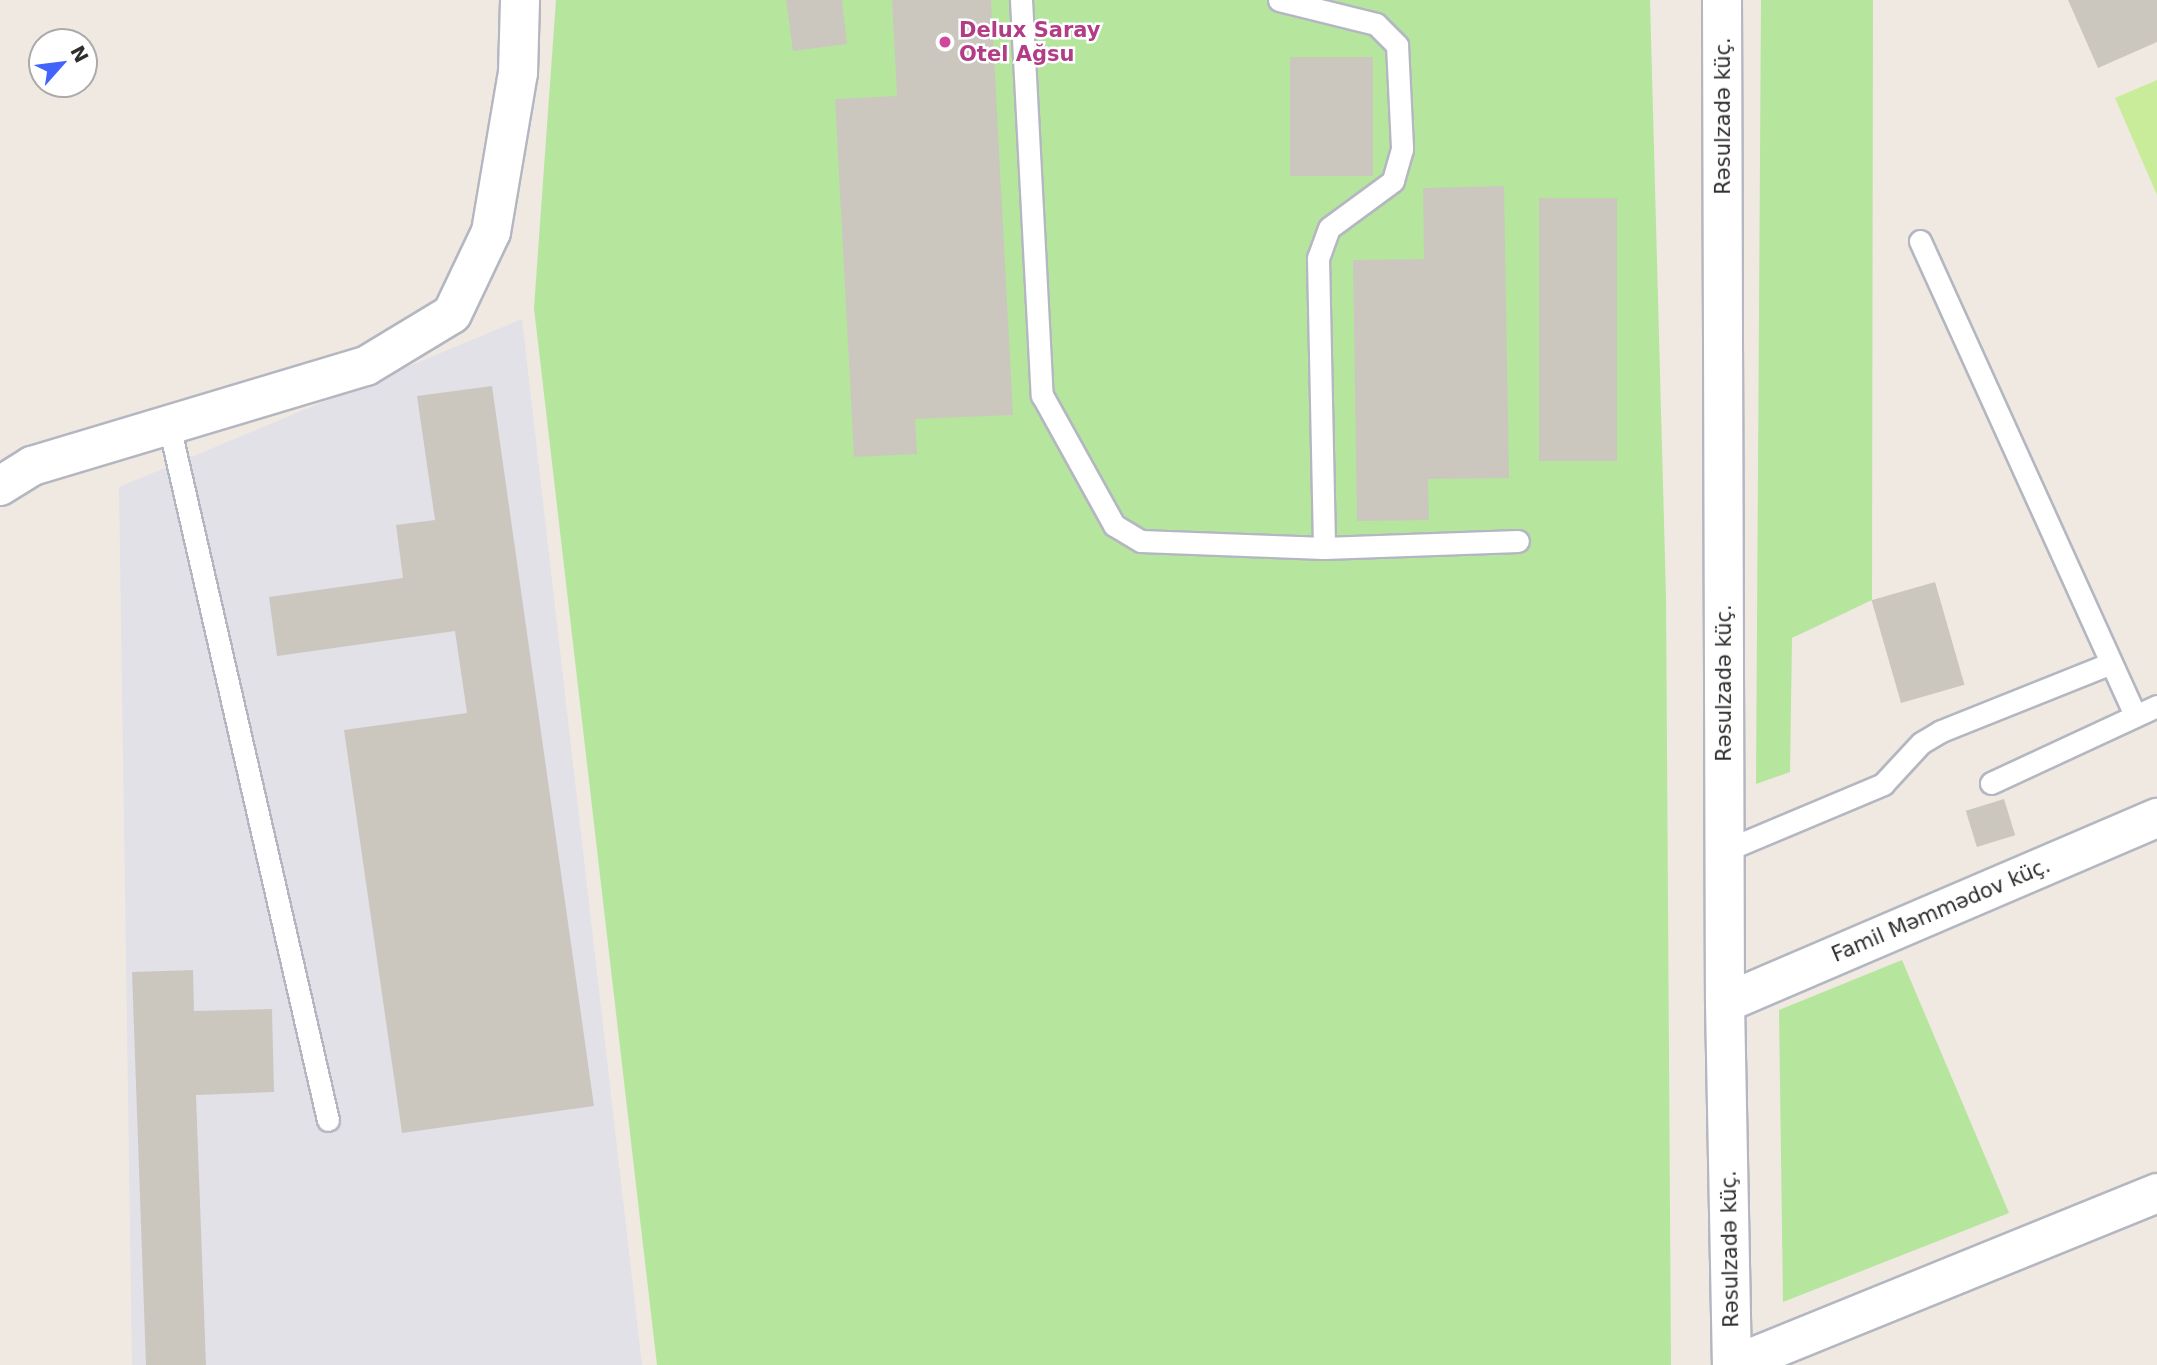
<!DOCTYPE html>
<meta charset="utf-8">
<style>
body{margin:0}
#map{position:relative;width:2157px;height:1365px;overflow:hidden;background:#efe9e1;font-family:"DejaVu Sans",sans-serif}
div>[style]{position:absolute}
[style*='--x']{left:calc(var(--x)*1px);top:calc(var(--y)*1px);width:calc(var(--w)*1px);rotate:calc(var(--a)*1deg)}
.industrial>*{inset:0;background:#e3e1e8}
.green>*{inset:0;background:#b6e59e}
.pitch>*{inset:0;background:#c9ec9a}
.building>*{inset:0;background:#cbc7bf;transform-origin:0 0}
.roads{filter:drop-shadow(2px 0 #b4b7c1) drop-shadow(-2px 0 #b4b7c1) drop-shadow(0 2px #b4b7c1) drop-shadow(0 -2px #b4b7c1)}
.lane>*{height:21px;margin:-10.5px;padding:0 10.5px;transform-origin:10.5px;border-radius:10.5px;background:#fff}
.street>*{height:38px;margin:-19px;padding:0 19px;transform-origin:19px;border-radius:19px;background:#fff}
.secondary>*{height:38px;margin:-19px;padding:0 19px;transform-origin:19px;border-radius:19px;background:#fff}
.dots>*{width:19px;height:19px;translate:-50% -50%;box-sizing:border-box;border:4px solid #fff;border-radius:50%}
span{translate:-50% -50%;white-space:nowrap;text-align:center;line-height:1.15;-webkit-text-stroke:5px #fff;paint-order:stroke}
.hotel-label{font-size:21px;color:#b23c85;font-weight:700}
.left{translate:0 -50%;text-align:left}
.street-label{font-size:21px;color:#2e2e2e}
.north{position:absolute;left:28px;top:28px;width:70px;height:70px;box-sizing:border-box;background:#fff;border:2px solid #ababab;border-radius:50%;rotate:62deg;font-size:19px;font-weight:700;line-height:28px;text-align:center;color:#2e2e2e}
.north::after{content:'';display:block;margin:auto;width:24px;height:32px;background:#4264fb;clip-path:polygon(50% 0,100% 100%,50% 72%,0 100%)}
</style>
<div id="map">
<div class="industrial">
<i style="clip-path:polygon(522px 319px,642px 1365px,132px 1365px,119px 487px)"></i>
</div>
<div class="green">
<i style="clip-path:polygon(556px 0,1650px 0,1666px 597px,1671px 1365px,657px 1365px,534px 308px)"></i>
<i style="clip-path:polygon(1761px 0,1873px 0,1872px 600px,1792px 638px,1790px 772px,1756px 784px)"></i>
<i style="clip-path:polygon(1902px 960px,2009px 1213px,1783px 1302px,1779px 1010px)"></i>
</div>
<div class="pitch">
<i style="clip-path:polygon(2157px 80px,2157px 195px,2115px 98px)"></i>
</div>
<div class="building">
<i style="clip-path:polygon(786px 0,842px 0,847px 44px,793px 51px)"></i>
<i style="clip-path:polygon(892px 0,991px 0,1013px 415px,915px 419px,917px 454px,854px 457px,835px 99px,897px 96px)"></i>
<i style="clip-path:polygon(2068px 0,2157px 0,2157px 42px,2098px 68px)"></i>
<i style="left:1373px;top:57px;width:119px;height:83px;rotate:90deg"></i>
<i style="clip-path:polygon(1504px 186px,1509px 478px,1428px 479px,1429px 520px,1357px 521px,1353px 260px,1424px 259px,1423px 188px)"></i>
<i style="left:1539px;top:198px;width:78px;height:263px"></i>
<i style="clip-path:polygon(492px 386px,594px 1106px,402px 1133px,344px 730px,467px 713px,455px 631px,277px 656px,269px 597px,403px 578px,396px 525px,435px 520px,417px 396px)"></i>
<i style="left:1935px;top:582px;width:107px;height:66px;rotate:74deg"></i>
<i style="left:2004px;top:799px;width:38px;height:40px;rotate:73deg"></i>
<i style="clip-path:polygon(193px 970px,194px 1011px,272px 1009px,274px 1092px,196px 1095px,206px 1365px,146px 1365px,132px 972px)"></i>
</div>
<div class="roads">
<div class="lane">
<i style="--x:1021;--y:0;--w:396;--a:87"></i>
<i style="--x:1042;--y:395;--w:149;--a:61"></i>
<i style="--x:1114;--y:525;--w:31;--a:31"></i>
<i style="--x:1141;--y:541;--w:183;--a:2.2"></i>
<i style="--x:1324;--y:548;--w:194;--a:-2.1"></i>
<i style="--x:1279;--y:0;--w:100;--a:13.9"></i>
<i style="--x:1376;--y:24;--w:30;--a:45"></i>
<i style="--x:1397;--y:45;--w:104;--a:87.2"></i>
<i style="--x:1402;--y:149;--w:33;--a:106"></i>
<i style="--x:1393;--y:181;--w:79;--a:143.7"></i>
<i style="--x:1329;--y:228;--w:32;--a:110"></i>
<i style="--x:1318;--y:258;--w:290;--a:88.8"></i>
<i style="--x:1920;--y:241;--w:520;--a:65.6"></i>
<i style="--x:168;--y:421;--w:717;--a:77.11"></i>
<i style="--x:1991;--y:783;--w:183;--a:-24.9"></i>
<i style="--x:1724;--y:851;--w:173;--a:-22.8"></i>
<i style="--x:1883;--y:784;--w:56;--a:-47.2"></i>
<i style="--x:1921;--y:743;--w:23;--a:-31"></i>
<i style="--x:1941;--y:731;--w:183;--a:-21.8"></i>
</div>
<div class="street">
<i style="--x:0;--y:486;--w:38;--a:-32"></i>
<i style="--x:32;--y:466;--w:349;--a:-16.7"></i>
<i style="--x:366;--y:366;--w:100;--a:-31.2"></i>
<i style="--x:452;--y:314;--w:91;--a:-64.6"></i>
<i style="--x:491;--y:232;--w:161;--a:-80.4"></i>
<i style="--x:518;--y:73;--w:73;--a:-88.4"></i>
<i style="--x:1725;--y:1003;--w:470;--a:-23.2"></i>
<i style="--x:1734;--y:1365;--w:457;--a:-22.1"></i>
</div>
<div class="secondary">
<i style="--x:1722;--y:0;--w:1003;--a:89.83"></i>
<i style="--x:1725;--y:1003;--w:362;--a:88.9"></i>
</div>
</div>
<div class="dots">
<i style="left:945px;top:42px;background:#d1479c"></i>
</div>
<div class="hotel-label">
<span class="left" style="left:959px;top:42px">Delux Saray<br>Otel Ağsu</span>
</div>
<div class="street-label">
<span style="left:1723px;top:116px;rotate:-90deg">Rəsulzadə küç.</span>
<span style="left:1724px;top:683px;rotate:-90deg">Rəsulzadə küç.</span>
<span style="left:1941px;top:910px;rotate:-23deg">Famil Məmmədov küç.</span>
<span style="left:1730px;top:1249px;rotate:-91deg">Rəsulzadə küç.</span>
</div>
<div class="north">N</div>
</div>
